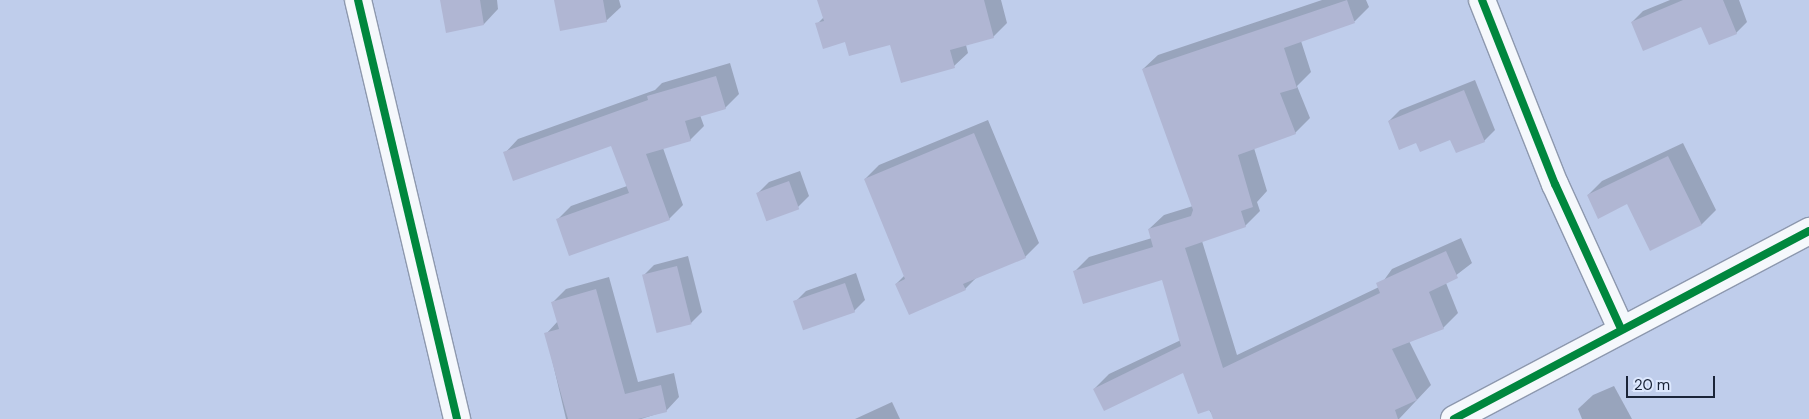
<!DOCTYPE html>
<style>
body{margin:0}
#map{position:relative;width:1809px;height:419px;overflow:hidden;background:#bfcdeb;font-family:"DM Sans",sans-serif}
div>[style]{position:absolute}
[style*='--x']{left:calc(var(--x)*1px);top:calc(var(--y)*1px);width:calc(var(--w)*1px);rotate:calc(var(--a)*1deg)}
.shadow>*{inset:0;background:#0003}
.building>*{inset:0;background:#b0b6d3;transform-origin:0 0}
.roads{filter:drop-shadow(1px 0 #8d98ae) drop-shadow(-1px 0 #8d98ae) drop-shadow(0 1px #8d98ae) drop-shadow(0 -1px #8d98ae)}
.street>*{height:26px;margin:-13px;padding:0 13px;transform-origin:13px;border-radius:13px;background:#f5f8fc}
.cycleway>*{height:8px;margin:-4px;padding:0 4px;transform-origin:4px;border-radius:4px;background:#00873e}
span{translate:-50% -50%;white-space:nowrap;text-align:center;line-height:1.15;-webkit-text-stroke:4px #dde8fe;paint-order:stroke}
.scale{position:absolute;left:1626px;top:376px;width:89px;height:22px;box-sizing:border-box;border:2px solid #1a2438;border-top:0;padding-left:6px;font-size:15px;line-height:18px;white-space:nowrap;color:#1a2438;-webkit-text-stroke:4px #dde8fe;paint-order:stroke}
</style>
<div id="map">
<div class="shadow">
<i style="clip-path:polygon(441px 0,497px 0,498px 9px,484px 24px,447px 31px)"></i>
<i style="clip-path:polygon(555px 0,619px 0,621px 7px,606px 21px)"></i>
<i style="clip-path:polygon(818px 0,1001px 0,1007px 23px,993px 37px,966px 45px,968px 53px,954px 66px,891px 43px,846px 40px,817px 24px,824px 17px)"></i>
<i style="clip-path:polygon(1322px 0,1366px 0,1369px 7px,1355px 21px,1301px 41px,1311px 72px,1297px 86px,1310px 118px,1295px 133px,1254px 148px,1267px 191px,1257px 202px,1260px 211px,1245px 226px,1202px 241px,1237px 355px,1379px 287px,1392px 269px,1461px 238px,1472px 263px,1446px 283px,1458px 313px,1443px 328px,1409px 341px,1431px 385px,1399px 419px,1215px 419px,1184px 371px,1094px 389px,1109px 374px,1181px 340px,1163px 278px,1075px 271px,1089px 257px,1152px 238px,1149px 229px,1164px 215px,1193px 206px,1143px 69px,1158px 55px)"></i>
<i style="clip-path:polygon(1670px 0,1739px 0,1747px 22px,1736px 33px,1702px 25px,1632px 22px,1643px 11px)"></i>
<i style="clip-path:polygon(730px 63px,739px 94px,725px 108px,700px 115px,704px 126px,690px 140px,663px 148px,683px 205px,669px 219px,557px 220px,571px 206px,627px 186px,612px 144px,505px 153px,518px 139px,655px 90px,662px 83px)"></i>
<i style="clip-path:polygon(1475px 80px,1495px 130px,1484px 141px,1451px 138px,1389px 121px,1400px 110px)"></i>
<i style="clip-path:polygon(988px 120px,1039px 243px,1025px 257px,977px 277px,965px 289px,896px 284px,905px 275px,865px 179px,879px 165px)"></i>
<i style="clip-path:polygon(1683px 143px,1716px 210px,1702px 224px,1650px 249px,1628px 203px,1588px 195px,1602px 181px)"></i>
<i style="clip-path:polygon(800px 171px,809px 196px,798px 207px,758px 193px,769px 182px)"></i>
<i style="clip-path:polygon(688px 256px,702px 312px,691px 323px,643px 276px,654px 265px)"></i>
<i style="clip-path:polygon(856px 273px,865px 300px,854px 311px,795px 302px,806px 291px)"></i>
<i style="clip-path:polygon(609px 277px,638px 382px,674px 373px,679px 397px,666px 411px,641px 419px,566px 419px,546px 334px,558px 321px,553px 302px,566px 289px)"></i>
<i style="clip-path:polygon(1614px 386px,1632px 419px,1582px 419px,1578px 409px,1593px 395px)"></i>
<i style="clip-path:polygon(892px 402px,900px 419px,855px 419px)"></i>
</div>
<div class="building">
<i style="clip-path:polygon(440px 0,480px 0,484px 25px,446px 33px)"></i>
<i style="clip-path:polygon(554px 0,603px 0,607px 22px,560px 31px)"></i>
<i style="clip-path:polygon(817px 0,984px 0,994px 38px,950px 50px,955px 68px,901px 83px,890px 45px,849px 56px,845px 42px,823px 49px,815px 23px,824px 21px)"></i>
<i style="clip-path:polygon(1347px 0,1355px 23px,1284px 48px,1297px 88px,1280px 93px,1296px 134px,1238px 155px,1253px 207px,1241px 211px,1246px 227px,1185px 248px,1223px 368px,1380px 293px,1376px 283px,1446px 251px,1458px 278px,1429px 292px,1444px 329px,1392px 349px,1417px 400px,1395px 410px,1398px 419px,1213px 419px,1210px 410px,1198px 414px,1183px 373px,1104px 411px,1093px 389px,1181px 346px,1162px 280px,1083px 304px,1073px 271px,1153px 247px,1148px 229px,1191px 216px,1193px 210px,1142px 69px)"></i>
<i style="clip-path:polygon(1683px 0,1723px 0,1737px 34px,1709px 45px,1701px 27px,1643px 51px,1631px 22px)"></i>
<i style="clip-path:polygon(716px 76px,726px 109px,685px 121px,691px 141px,646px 154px,670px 220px,569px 256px,556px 219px,629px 193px,611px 146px,513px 181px,503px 152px,648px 100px,647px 96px)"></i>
<i style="clip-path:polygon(1464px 90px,1485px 142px,1456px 153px,1450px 140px,1420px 152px,1416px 143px,1399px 150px,1388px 121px)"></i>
<i style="clip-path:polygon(974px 133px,1026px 258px,963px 284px,966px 290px,909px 315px,895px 284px,905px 279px,864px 179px)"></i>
<i style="clip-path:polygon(1668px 156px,1702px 225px,1650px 251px,1627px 204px,1598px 219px,1587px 195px)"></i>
<i style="left:789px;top:181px;width:30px;height:35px;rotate:70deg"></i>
<i style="left:677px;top:266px;width:60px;height:36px;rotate:76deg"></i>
<i style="left:845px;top:283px;width:31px;height:55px;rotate:71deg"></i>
<i style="clip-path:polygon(596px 289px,625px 394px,661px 385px,667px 412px,638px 419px,568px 419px,544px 333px,559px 329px,551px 302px)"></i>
</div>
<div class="roads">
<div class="street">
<i style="--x:358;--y:0;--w:431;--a:76.7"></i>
<i style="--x:1482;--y:0;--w:198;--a:68.4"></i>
<i style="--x:1555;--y:184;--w:159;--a:65.5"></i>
<i style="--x:1454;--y:419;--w:402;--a:-27.9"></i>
</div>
</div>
<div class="cycleway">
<i style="--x:358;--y:0;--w:431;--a:76.7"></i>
<i style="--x:1482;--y:0;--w:198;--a:68.4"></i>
<i style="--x:1555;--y:184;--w:159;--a:65.5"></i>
<i style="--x:1454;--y:419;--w:402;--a:-27.9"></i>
</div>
<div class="scale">20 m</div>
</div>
